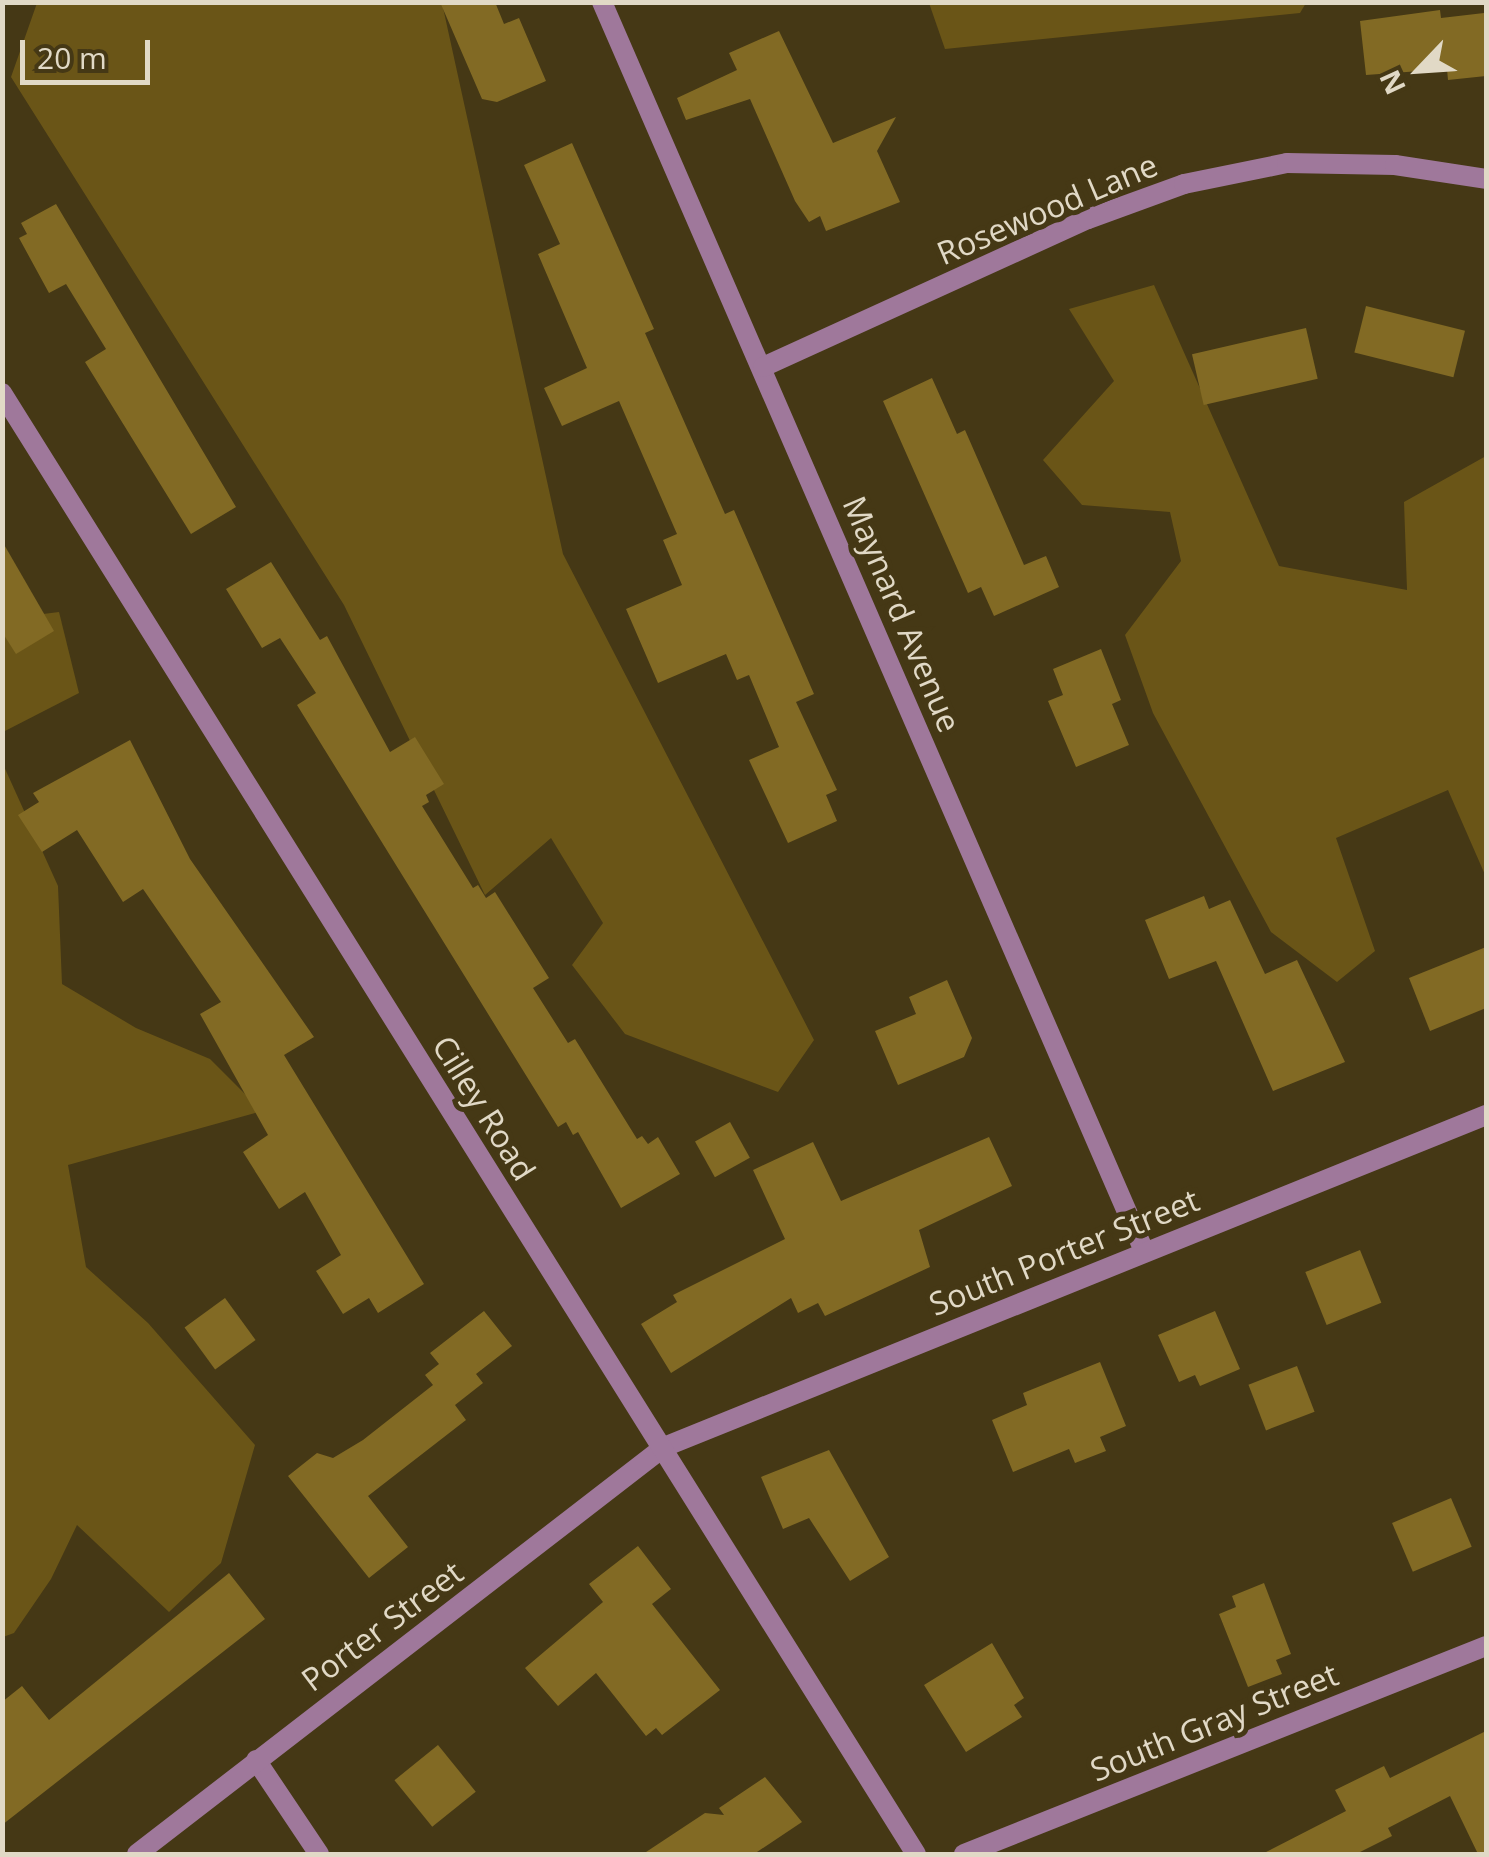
<!DOCTYPE html>
<style>
body{margin:0}
#map{position:relative;width:1489px;height:1857px;overflow:hidden;background:#453815;font-family:"Open Sans",sans-serif}
div>[style]{position:absolute}
[style*='--x']{left:calc(var(--x)*1px);top:calc(var(--y)*1px);width:calc(var(--w)*1px);rotate:calc(var(--a)*1deg)}
.green>*{inset:0;background:#6a5517}
.building>*{inset:0;background:#826a24;transform-origin:0 0}
.minor>*{height:20px;margin:-10px;padding:0 10px;transform-origin:10px;border-radius:10px;background:#9f789b}
.tertiary>*{height:20px;margin:-10px;padding:0 10px;transform-origin:10px;border-radius:10px;background:#9f789b}
span{translate:-50% -50%;white-space:nowrap;text-align:center;line-height:1.15;-webkit-text-stroke:10px #453815;paint-order:stroke}
.street-label{font-size:32px;color:#e1d9c6}
.frame{position:absolute;inset:0;border:5px solid #e1d9c6;pointer-events:none}
.north{position:absolute;left:1369px;top:20px;width:100px;height:100px;-webkit-text-stroke:8px #453815;paint-order:stroke;rotate:245deg;font-size:28px;font-weight:700;line-height:40px;text-align:center;color:#e1d9c6}
.north::after{content:'';display:block;margin:auto;width:35px;height:45px;background:#e1d9c6;clip-path:polygon(50% 0,100% 100%,50% 72%,0 100%)}
.scale{position:absolute;left:20px;top:40px;width:130px;height:45px;box-sizing:border-box;border:5px solid #e1d9c6;border-top:0;padding-left:12px;font-size:30px;line-height:35px;white-space:nowrap;color:#e1d9c6;-webkit-text-stroke:8px #453815;paint-order:stroke}
</style>
<div id="map">
<div class="green">
<i style="clip-path:polygon(37px 3px,442px 3px,563px 554px,814px 1040px,778px 1092px,625px 1034px,572px 965px,603px 923px,551px 838px,485px 895px,344px 605px,11px 77px)"></i>
<i style="clip-path:polygon(929px 3px,929px 2px,1306px 3px,1300px 13px,945px 49px)"></i>
<i style="clip-path:polygon(1154px 285px,1279px 566px,1407px 590px,1404px 502px,1486px 456px,1486px 877px,1448px 790px,1336px 838px,1375px 951px,1337px 982px,1271px 932px,1153px 713px,1125px 635px,1181px 561px,1170px 512px,1082px 505px,1043px 460px,1114px 381px,1069px 309px)"></i>
<i style="clip-path:polygon(59px 612px,79px 693px,3px 732px,3px 619px)"></i>
<i style="clip-path:polygon(2px 762px,58px 886px,62px 984px,136px 1028px,210px 1059px,262px 1111px,68px 1165px,86px 1267px,148px 1323px,255px 1445px,221px 1563px,169px 1612px,77px 1525px,51px 1579px,14px 1633px,3px 1637px)"></i>
</div>
<div class="building">
<i style="clip-path:polygon(440px 2px,495px 2px,504px 24px,519px 18px,546px 81px,497px 102px,482px 99px)"></i>
<i style="clip-path:polygon(1440px 10px,1441px 18px,1484px 13px,1486px 76px,1448px 80px,1447px 69px,1366px 75px,1360px 21px)"></i>
<i style="clip-path:polygon(779px 31px,833px 143px,896px 117px,877px 151px,900px 202px,826px 231px,820px 216px,809px 222px,795px 201px,750px 99px,686px 120px,677px 98px,737px 70px,729px 53px)"></i>
<i style="clip-path:polygon(572px 143px,654px 329px,645px 333px,725px 514px,734px 510px,814px 694px,796px 702px,837px 790px,826px 795px,837px 821px,788px 843px,749px 760px,779px 747px,749px 675px,737px 680px,726px 654px,658px 683px,626px 609px,682px 585px,663px 540px,677px 534px,619px 401px,562px 426px,544px 388px,587px 368px,538px 254px,560px 244px,524px 165px)"></i>
<i style="clip-path:polygon(56px 204px,236px 507px,191px 534px,85px 362px,106px 349px,66px 284px,49px 293px,19px 238px,27px 234px,21px 223px)"></i>
<i style="left:1366px;top:306px;width:102px;height:48px;rotate:14deg"></i>
<i style="left:1306px;top:328px;width:52px;height:117px;rotate:77deg"></i>
<i style="clip-path:polygon(932px 378px,957px 434px,965px 430px,1024px 565px,1046px 556px,1059px 587px,994px 616px,981px 587px,968px 593px,883px 401px)"></i>
<i style="clip-path:polygon(2px 541px,54px 631px,16px 654px,2px 632px)"></i>
<i style="clip-path:polygon(271px 562px,320px 640px,327px 636px,390px 752px,415px 737px,444px 784px,426px 795px,429px 802px,422px 806px,473px 888px,478px 885px,486px 898px,495px 892px,549px 978px,533px 988px,568px 1043px,575px 1039px,637px 1139px,642px 1136px,648px 1144px,658px 1137px,680px 1174px,621px 1208px,578px 1132px,573px 1135px,566px 1122px,558px 1127px,297px 705px,316px 693px,280px 638px,262px 648px,226px 589px)"></i>
<i style="clip-path:polygon(1101px 649px,1121px 700px,1112px 704px,1129px 745px,1076px 767px,1048px 701px,1063px 695px,1053px 669px)"></i>
<i style="clip-path:polygon(130px 740px,190px 859px,314px 1037px,284px 1055px,424px 1284px,378px 1313px,369px 1298px,343px 1314px,316px 1271px,341px 1255px,305px 1192px,279px 1209px,243px 1152px,268px 1135px,200px 1014px,221px 1002px,143px 889px,123px 902px,77px 830px,42px 852px,18px 815px,39px 802px,33px 793px)"></i>
<i style="clip-path:polygon(1204px 896px,1209px 909px,1230px 900px,1265px 974px,1297px 960px,1345px 1062px,1273px 1091px,1216px 961px,1169px 979px,1145px 920px)"></i>
<i style="clip-path:polygon(1486px 947px,1486px 1008px,1430px 1031px,1409px 978px)"></i>
<i style="clip-path:polygon(947px 980px,972px 1038px,964px 1057px,898px 1085px,875px 1031px,916px 1014px,909px 997px)"></i>
<i style="left:730px;top:1122px;width:41px;height:40px;rotate:61deg"></i>
<i style="clip-path:polygon(989px 1137px,1012px 1186px,919px 1230px,930px 1267px,825px 1316px,818px 1303px,798px 1313px,791px 1298px,671px 1373px,641px 1324px,677px 1302px,673px 1295px,785px 1239px,753px 1170px,813px 1142px,841px 1201px)"></i>
<i style="left:1360px;top:1250px;width:57px;height:59px;rotate:68deg"></i>
<i style="left:225px;top:1298px;width:52px;height:50px;rotate:54deg"></i>
<i style="clip-path:polygon(484px 1311px,512px 1346px,476px 1374px,483px 1383px,455px 1405px,466px 1420px,368px 1496px,408px 1547px,369px 1578px,288px 1476px,317px 1453px,333px 1458px,363px 1440px,433px 1385px,425px 1375px,439px 1364px,430px 1353px)"></i>
<i style="clip-path:polygon(1215px 1311px,1240px 1369px,1200px 1386px,1195px 1375px,1179px 1382px,1158px 1335px)"></i>
<i style="clip-path:polygon(1100px 1362px,1126px 1426px,1100px 1437px,1106px 1451px,1075px 1463px,1069px 1449px,1013px 1472px,992px 1420px,1027px 1405px,1023px 1393px)"></i>
<i style="left:1297px;top:1366px;width:49px;height:52px;rotate:69deg"></i>
<i style="clip-path:polygon(829px 1450px,889px 1557px,850px 1581px,809px 1518px,783px 1529px,761px 1477px)"></i>
<i style="left:1451px;top:1498px;width:53px;height:64px;rotate:67deg"></i>
<i style="clip-path:polygon(638px 1546px,671px 1589px,652px 1604px,720px 1690px,662px 1735px,656px 1728px,646px 1736px,596px 1673px,558px 1706px,525px 1668px,603px 1602px,589px 1584px)"></i>
<i style="clip-path:polygon(229px 1573px,265px 1619px,2px 1825px,2px 1702px,22px 1686px,49px 1720px)"></i>
<i style="clip-path:polygon(1264px 1583px,1291px 1654px,1276px 1660px,1282px 1674px,1248px 1687px,1219px 1614px,1236px 1607px,1232px 1596px)"></i>
<i style="clip-path:polygon(992px 1643px,1024px 1698px,1014px 1705px,1022px 1717px,966px 1752px,924px 1685px)"></i>
<i style="clip-path:polygon(1486px 1731px,1486px 1854px,1478px 1854px,1450px 1796px,1388px 1828px,1392px 1836px,1356px 1854px,1262px 1854px,1346px 1811px,1335px 1790px,1384px 1766px,1390px 1778px)"></i>
<i style="left:438px;top:1745px;width:60px;height:56px;rotate:51deg"></i>
<i style="clip-path:polygon(765px 1777px,802px 1822px,754px 1854px,643px 1854px,705px 1813px,724px 1815px,719px 1808px)"></i>
</div>
<div class="minor">
<i style="--x:602;--y:2;--w:1362;--a:66.54"></i>
<i style="--x:763;--y:367;--w:357;--a:-24.5"></i>
<i style="--x:1088;--y:219;--w:102;--a:-20"></i>
<i style="--x:1184;--y:184;--w:105;--a:-11.5"></i>
<i style="--x:1287;--y:163;--w:108;--a:1.1"></i>
<i style="--x:1395;--y:165;--w:92;--a:8.7"></i>
<i style="--x:256;--y:1760;--w:113;--a:56.2"></i>
<i style="--x:137;--y:1854;--w:666;--a:-37.68"></i>
<i style="--x:664;--y:1447;--w:887;--a:-21.99"></i>
<i style="--x:964;--y:1854;--w:562;--a:-21.73"></i>
</div>
<div class="tertiary">
<i style="--x:2;--y:393;--w:1723;--a:57.97"></i>
</div>
<div class="street-label">
<span style="left:1047px;top:209px;rotate:-23deg">Rosewood Lane</span>
<span style="left:902px;top:614px;rotate:67deg">Maynard Avenue</span>
<span style="left:484px;top:1108px;rotate:58deg">Cilley Road</span>
<span style="left:1064px;top:1252px;rotate:-22deg">South Porter Street</span>
<span style="left:382px;top:1626px;rotate:-37deg">Porter Street</span>
<span style="left:1214px;top:1722px;rotate:-22deg">South Gray Street</span>
</div>
<div class="frame"></div>
<div class="north">N</div>
<div class="scale">20 m</div>
</div>
